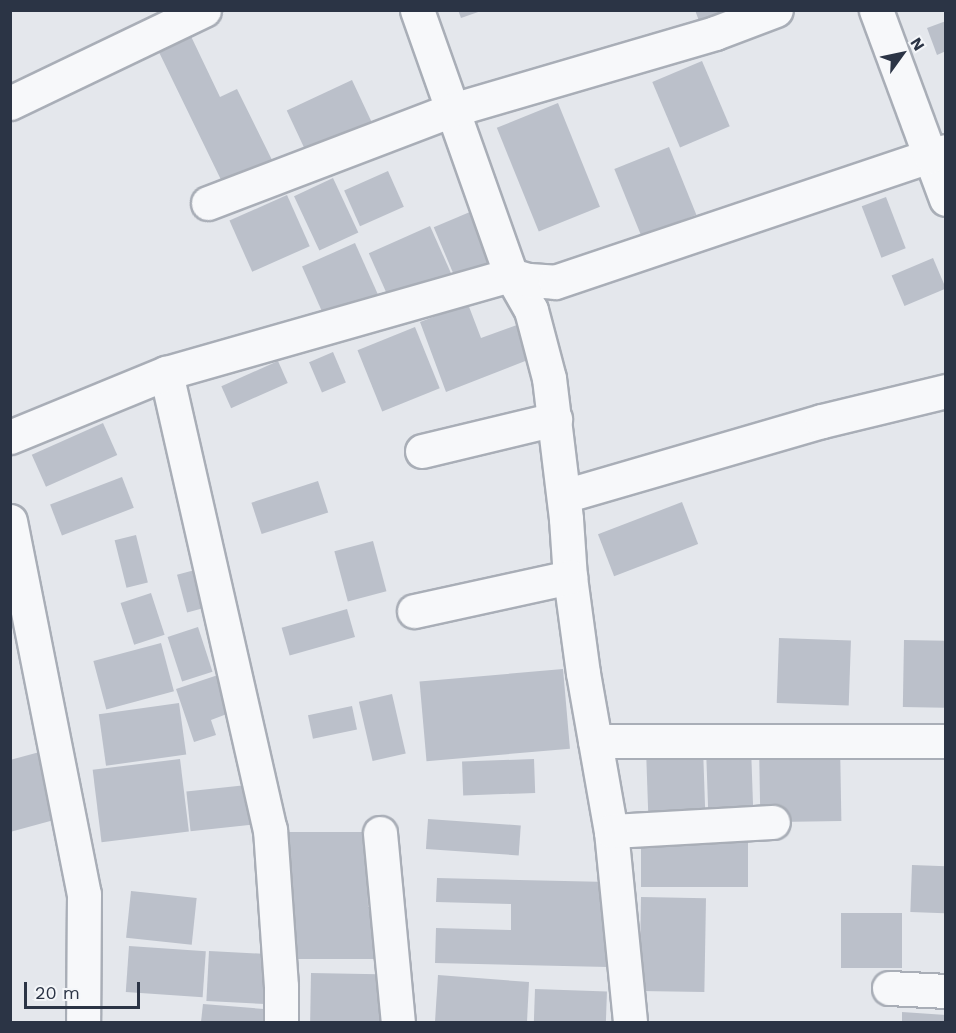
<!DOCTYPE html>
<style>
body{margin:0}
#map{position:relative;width:956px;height:1033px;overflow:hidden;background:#e4e7ec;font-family:"Work Sans",sans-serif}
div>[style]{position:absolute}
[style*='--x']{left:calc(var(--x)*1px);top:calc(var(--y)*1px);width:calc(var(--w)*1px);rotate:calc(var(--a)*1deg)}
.building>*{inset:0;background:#bbc0ca;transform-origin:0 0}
.roads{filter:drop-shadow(2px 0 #a9aeb7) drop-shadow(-2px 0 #a9aeb7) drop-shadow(0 2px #a9aeb7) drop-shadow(0 -2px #a9aeb7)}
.minor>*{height:33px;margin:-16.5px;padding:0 16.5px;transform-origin:16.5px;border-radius:16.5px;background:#f7f8fa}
span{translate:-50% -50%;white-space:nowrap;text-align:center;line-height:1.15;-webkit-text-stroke:4.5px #f4f6f9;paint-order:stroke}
.frame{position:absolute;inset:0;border:12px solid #2b3445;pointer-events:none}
.north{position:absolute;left:872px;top:24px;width:60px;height:60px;-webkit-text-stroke:4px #f4f6f9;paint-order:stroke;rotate:57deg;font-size:16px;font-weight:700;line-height:24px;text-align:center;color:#2b3445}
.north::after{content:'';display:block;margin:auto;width:21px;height:27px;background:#2b3445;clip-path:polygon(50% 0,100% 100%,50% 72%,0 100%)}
.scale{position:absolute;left:24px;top:982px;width:116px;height:27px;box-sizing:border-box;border:3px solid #2b3445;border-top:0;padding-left:8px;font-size:18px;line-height:21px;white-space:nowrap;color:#2b3445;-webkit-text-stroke:4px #f4f6f9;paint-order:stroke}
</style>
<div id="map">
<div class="building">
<i style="clip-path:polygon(458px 10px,481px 10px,481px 11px,461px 18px)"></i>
<i style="clip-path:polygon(695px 10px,726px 10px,727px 11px,699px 21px)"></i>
<i style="clip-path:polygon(946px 21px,946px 51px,937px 55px,927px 28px)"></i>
<i style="clip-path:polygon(188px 30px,220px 97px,237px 89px,273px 162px,224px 186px,156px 46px)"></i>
<i style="left:702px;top:61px;width:71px;height:54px;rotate:67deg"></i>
<i style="left:352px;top:80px;width:47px;height:72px;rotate:65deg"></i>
<i style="left:558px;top:103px;width:112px;height:66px;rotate:68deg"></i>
<i style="left:669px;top:147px;width:73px;height:59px;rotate:68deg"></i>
<i style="left:388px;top:171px;width:39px;height:48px;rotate:66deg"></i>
<i style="left:333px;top:178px;width:60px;height:43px;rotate:65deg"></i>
<i style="left:287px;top:195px;width:56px;height:63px;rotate:66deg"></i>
<i style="left:886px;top:197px;width:55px;height:26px;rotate:69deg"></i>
<i style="left:477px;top:209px;width:59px;height:47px;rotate:67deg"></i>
<i style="left:430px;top:226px;width:55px;height:67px;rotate:66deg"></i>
<i style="left:355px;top:243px;width:60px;height:58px;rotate:66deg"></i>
<i style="left:933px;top:258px;width:33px;height:45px;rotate:67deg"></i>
<i style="clip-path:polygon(468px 304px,481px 338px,525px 322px,538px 356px,446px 392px,420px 322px)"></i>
<i style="left:415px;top:327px;width:66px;height:62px;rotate:68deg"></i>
<i style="left:333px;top:352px;width:33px;height:26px;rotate:67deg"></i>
<i style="left:278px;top:361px;width:24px;height:62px;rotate:66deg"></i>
<i style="left:103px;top:423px;width:35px;height:78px;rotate:66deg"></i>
<i style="left:122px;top:477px;width:33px;height:77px;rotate:69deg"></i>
<i style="left:318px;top:481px;width:33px;height:70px;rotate:72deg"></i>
<i style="left:682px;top:502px;width:45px;height:90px;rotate:69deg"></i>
<i style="left:136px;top:535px;width:49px;height:22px;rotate:76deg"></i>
<i style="left:373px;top:541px;width:52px;height:40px;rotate:75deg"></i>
<i style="left:206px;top:567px;width:39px;height:30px;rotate:75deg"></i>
<i style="left:151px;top:593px;width:44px;height:32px;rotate:72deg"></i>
<i style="left:347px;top:609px;width:29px;height:68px;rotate:74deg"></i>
<i style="left:198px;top:627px;width:47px;height:32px;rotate:72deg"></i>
<i style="left:779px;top:638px;width:72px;height:65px;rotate:2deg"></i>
<i style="left:904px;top:640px;width:42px;height:67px;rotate:1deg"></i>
<i style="left:161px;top:643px;width:50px;height:70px;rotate:75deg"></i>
<i style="left:563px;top:669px;width:80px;height:144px;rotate:85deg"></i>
<i style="clip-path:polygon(227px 672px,240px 709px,211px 720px,216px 735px,194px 742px,176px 689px)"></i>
<i style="left:392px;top:694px;width:61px;height:34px;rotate:77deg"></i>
<i style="left:179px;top:703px;width:52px;height:81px;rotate:82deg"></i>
<i style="left:352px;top:706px;width:24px;height:45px;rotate:78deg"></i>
<i style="left:840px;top:742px;width:79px;height:81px;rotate:89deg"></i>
<i style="left:751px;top:747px;width:70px;height:45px;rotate:88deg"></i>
<i style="left:703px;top:748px;width:70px;height:57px;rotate:88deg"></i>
<i style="clip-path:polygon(47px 750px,65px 817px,10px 832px,10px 760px)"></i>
<i style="left:180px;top:759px;width:73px;height:88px;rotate:83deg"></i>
<i style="left:534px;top:759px;width:34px;height:72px;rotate:88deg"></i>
<i style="left:257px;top:784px;width:40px;height:71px;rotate:84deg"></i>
<i style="left:428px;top:819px;width:93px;height:30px;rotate:4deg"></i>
<i style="clip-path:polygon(283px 832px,367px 832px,368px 907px,385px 907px,386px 959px,285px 959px)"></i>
<i style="left:641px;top:836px;width:107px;height:51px"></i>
<i style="left:912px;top:865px;width:34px;height:47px;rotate:2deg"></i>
<i style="clip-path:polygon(437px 878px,609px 882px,608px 967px,435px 963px,436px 928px,511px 930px,511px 904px,436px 902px)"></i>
<i style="left:131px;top:891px;width:66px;height:47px;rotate:6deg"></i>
<i style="left:641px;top:897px;width:65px;height:94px;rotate:1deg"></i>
<i style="left:841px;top:913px;width:61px;height:55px"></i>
<i style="left:129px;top:946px;width:77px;height:46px;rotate:4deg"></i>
<i style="left:209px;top:951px;width:70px;height:50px;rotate:3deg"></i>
<i style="left:311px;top:973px;width:81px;height:49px;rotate:1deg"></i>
<i style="clip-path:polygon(438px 975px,529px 982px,527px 1022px,435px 1022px)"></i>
<i style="left:535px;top:989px;width:72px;height:33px;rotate:2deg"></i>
<i style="clip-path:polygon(203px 1004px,277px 1010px,276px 1022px,201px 1022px)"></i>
<i style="clip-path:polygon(902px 1012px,946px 1015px,945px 1022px,902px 1022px)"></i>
</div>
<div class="roads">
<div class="minor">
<i style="--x:417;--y:10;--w:281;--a:70.5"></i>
<i style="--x:511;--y:275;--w:40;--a:60.3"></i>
<i style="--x:531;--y:310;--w:70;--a:75.2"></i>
<i style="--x:549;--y:378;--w:142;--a:83.1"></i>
<i style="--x:566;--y:519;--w:58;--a:86.1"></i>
<i style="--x:570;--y:577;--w:97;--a:82.3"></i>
<i style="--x:583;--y:673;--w:160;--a:80"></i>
<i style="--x:611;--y:831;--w:192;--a:84.3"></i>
<i style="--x:10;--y:103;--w:215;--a:-25.6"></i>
<i style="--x:946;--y:151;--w:17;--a:163"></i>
<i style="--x:930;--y:156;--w:46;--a:69.6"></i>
<i style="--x:208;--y:203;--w:261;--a:-20.9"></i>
<i style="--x:452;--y:110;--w:274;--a:-16.3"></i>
<i style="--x:715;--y:33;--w:65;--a:-20.7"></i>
<i style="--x:166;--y:373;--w:468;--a:77.2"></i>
<i style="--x:270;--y:829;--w:157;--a:86"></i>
<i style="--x:281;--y:986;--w:36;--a:90"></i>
<i style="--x:10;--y:437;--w:169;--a:-22.3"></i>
<i style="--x:166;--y:373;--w:359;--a:-15.9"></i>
<i style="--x:511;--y:275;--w:19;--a:16"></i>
<i style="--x:529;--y:280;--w:26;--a:4"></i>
<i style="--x:555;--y:282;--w:396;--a:-18.6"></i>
<i style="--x:930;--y:156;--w:156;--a:-110.3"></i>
<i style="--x:422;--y:451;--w:137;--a:-13.5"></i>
<i style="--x:564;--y:496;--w:269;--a:-16.2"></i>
<i style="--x:822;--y:421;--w:128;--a:-13.6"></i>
<i style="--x:10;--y:521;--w:380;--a:78.8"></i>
<i style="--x:84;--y:894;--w:128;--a:90.4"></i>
<i style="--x:414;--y:611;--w:160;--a:-12.3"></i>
<i style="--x:595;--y:741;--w:351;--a:0"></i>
<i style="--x:611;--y:831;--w:162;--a:-3.2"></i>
<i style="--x:380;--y:833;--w:190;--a:84.6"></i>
<i style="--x:889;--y:988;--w:57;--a:3"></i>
</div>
</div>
<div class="frame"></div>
<div class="north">N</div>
<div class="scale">20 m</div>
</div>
